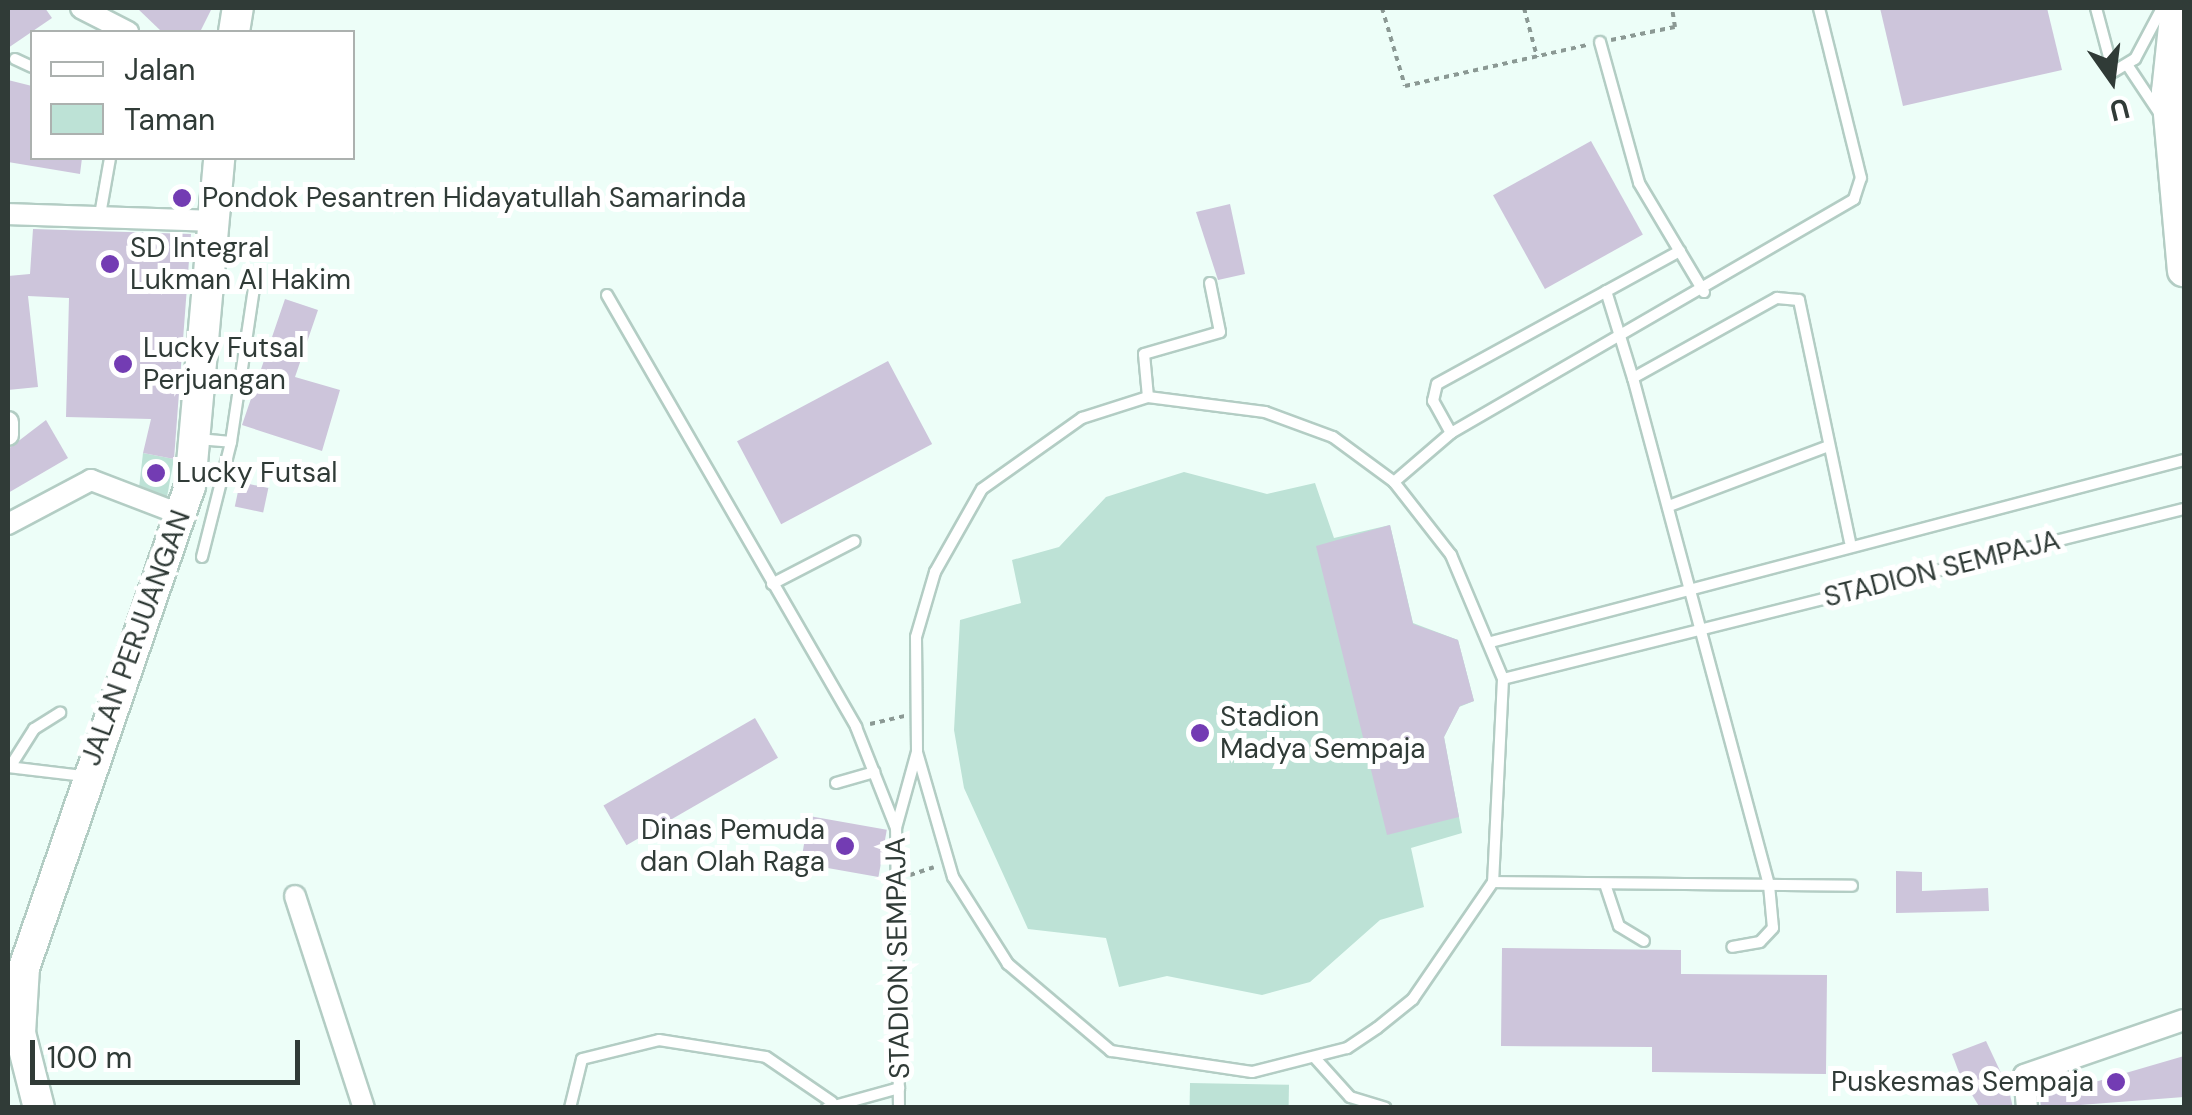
<!DOCTYPE html>
<style>
body{margin:0}
#map{position:relative;width:2192px;height:1115px;overflow:hidden;background:#edfef8;font-family:"DM Sans",sans-serif}
div>[style]{position:absolute}
[style*='--x']{left:calc(var(--x)*1px);top:calc(var(--y)*1px);width:calc(var(--w)*1px);rotate:calc(var(--a)*1deg)}
.green>*{inset:0;background:#bde2d6;transform-origin:0 0}
.building>*{inset:0;background:#cdc5db;transform-origin:0 0}
.path>*{height:4px;margin-top:-2px;transform-origin:0;background:repeating-linear-gradient(90deg,#8b9994 0 5px,transparent 0 10px)}
.roads{filter:drop-shadow(2px 0 #b3cdc4) drop-shadow(-2px 0 #b3cdc4) drop-shadow(0 2px #b3cdc4) drop-shadow(0 -2px #b3cdc4)}
.lane>*{height:10px;margin:-5px;padding:0 5px;transform-origin:5px;border-radius:5px;background:#fff}
.street>*{height:20px;margin:-10px;padding:0 10px;transform-origin:10px;border-radius:10px;background:#fff}
.secondary>*{height:30px;margin:-15px;padding:0 15px;transform-origin:15px;border-radius:15px;background:#fff}
.primary>*{height:32px;margin:-16px;padding:0 16px;transform-origin:16px;border-radius:16px;background:#fff}
.dots>*{width:28px;height:28px;translate:-50% -50%;box-sizing:border-box;border:5px solid #fff;border-radius:50%}
span{translate:-50% -50%;white-space:nowrap;text-align:center;line-height:1.15;-webkit-text-stroke:10px #fff;paint-order:stroke}
.poi-label{font-size:28px;color:#303b37}
.left{translate:0 -50%;text-align:left}
.right{translate:-100% -50%;text-align:right}
.street-label{font-size:28px;color:#303b37}
.frame{position:absolute;inset:0;border:10px solid #303b37;pointer-events:none}
.legend{position:absolute;left:30px;top:30px;width:325px;height:130px;box-sizing:border-box;background:#fff;border:2px solid #acb1af;margin:0;padding:12px 18px;list-style:none;font-size:30px;color:#303b37}
.legend li{display:flex;align-items:center;gap:20px;height:50px}
.legend b{width:50px;border:2px solid #acb1af}
.north{position:absolute;left:2062px;top:30px;width:100px;height:100px;-webkit-text-stroke:8px #fff;paint-order:stroke;rotate:166deg;font-size:28px;font-weight:700;line-height:40px;text-align:center;color:#303b37}
.north::after{content:'';display:block;margin:auto;width:35px;height:45px;background:#303b37;clip-path:polygon(50% 0,100% 100%,50% 72%,0 100%)}
.scale{position:absolute;left:30px;top:1040px;width:270px;height:45px;box-sizing:border-box;border:5px solid #303b37;border-top:0;padding-left:12px;font-size:30px;line-height:35px;white-space:nowrap;color:#303b37;-webkit-text-stroke:8px #fff;paint-order:stroke}
</style>
<div id="map">
<div class="green">
<i style="clip-path:polygon(143px 453px,174px 459px,167px 497px,139px 488px)"></i>
<i style="clip-path:polygon(1184px 472px,1267px 494px,1315px 483px,1334px 538px,1390px 525px,1413px 623px,1458px 640px,1474px 701px,1459px 707px,1444px 737px,1462px 833px,1411px 848px,1424px 907px,1380px 920px,1310px 982px,1262px 995px,1167px 976px,1119px 987px,1106px 938px,1028px 929px,964px 788px,954px 730px,960px 620px,1021px 603px,1012px 560px,1059px 547px,1106px 497px)"></i>
<i style="left:1190px;top:1083px;width:99px;height:24px;rotate:1deg"></i>
</div>
<div class="building">
<i style="clip-path:polygon(8px 8px,45px 8px,52px 18px,8px 48px)"></i>
<i style="clip-path:polygon(137px 8px,212px 8px,200px 32px,162px 32px)"></i>
<i style="clip-path:polygon(1880px 8px,2047px 8px,2062px 70px,1903px 106px)"></i>
<i style="clip-path:polygon(8px 80px,32px 86px,32px 158px,82px 158px,80px 174px,8px 162px)"></i>
<i style="left:1591px;top:141px;width:107px;height:112px;rotate:61deg"></i>
<i style="clip-path:polygon(1230px 204px,1245px 274px,1218px 280px,1196px 212px)"></i>
<i style="clip-path:polygon(33px 229px,191px 234px,174px 459px,143px 453px,151px 419px,66px 417px,69px 298px,28px 296px,38px 387px,8px 390px,8px 276px,30px 274px)"></i>
<i style="clip-path:polygon(285px 299px,318px 310px,295px 377px,340px 390px,322px 451px,242px 425px)"></i>
<i style="left:888px;top:361px;width:94px;height:171px;rotate:62deg"></i>
<i style="clip-path:polygon(46px 420px,68px 458px,8px 493px,8px 449px)"></i>
<i style="left:240px;top:482px;width:29px;height:25px;rotate:12deg"></i>
<i style="clip-path:polygon(1390px 525px,1413px 624px,1458px 640px,1474px 701px,1460px 706px,1444px 737px,1459px 817px,1387px 835px,1316px 546px)"></i>
<i style="left:755px;top:718px;width:46px;height:175px;rotate:60deg"></i>
<i style="left:809px;top:816px;width:79px;height:48px;rotate:10deg"></i>
<i style="clip-path:polygon(1896px 871px,1922px 872px,1922px 891px,1988px 888px,1989px 911px,1896px 913px)"></i>
<i style="clip-path:polygon(1502px 948px,1681px 950px,1681px 974px,1827px 975px,1826px 1074px,1652px 1072px,1652px 1047px,1501px 1046px)"></i>
<i style="clip-path:polygon(1986px 1041px,2009px 1090px,2013px 1108px,1980px 1108px,1960px 1075px,1952px 1054px)"></i>
<i style="clip-path:polygon(2184px 1056px,2184px 1097px,2041px 1108px,2040px 1098px)"></i>
</div>
<div class="path">
<i style="--x:1382;--y:8;--w:81;--a:73.6"></i>
<i style="--x:1405;--y:86;--w:187;--a:-12.7"></i>
<i style="--x:1524;--y:8;--w:51;--a:75.1"></i>
<i style="--x:1611;--y:40;--w:65;--a:-11.5"></i>
<i style="--x:1675;--y:27;--w:19;--a:-99"></i>
<i style="--x:870;--y:724;--w:36;--a:-13"></i>
<i style="--x:910;--y:875;--w:25;--a:-18"></i>
</div>
<div class="roads">
<div class="lane">
<i style="--x:2096;--y:8;--w:66;--a:75.1"></i>
<i style="--x:2113;--y:72;--w:26;--a:-31"></i>
<i style="--x:2135;--y:59;--w:58;--a:-62.1"></i>
<i style="--x:1600;--y:42;--w:146;--a:74.5"></i>
<i style="--x:1639;--y:183;--w:127;--a:59.2"></i>
<i style="--x:15;--y:59;--w:19;--a:25"></i>
<i style="--x:2128;--y:66;--w:54;--a:56.3"></i>
<i style="--x:100;--y:215;--w:58;--a:-80"></i>
<i style="--x:1606;--y:291;--w:91;--a:72.8"></i>
<i style="--x:1633;--y:378;--w:165;--a:-29.1"></i>
<i style="--x:1777;--y:298;--w:22;--a:5"></i>
<i style="--x:1799;--y:300;--w:247;--a:78.1"></i>
<i style="--x:607;--y:295;--w:499;--a:60"></i>
<i style="--x:856;--y:727;--w:109;--a:68.4"></i>
<i style="--x:1633;--y:378;--w:525;--a:74.98"></i>
<i style="--x:1769;--y:885;--w:43;--a:84.7"></i>
<i style="--x:1773;--y:928;--w:19;--a:133"></i>
<i style="--x:1760;--y:942;--w:28;--a:170"></i>
<i style="--x:1148;--y:397;--w:118;--a:7.3"></i>
<i style="--x:1265;--y:412;--w:72;--a:20.2"></i>
<i style="--x:1333;--y:437;--w:76;--a:36.4"></i>
<i style="--x:1394;--y:482;--w:93;--a:52"></i>
<i style="--x:1451;--y:555;--w:134;--a:67.2"></i>
<i style="--x:1503;--y:679;--w:203;--a:92.8"></i>
<i style="--x:1493;--y:882;--w:142;--a:124.4"></i>
<i style="--x:1413;--y:999;--w:46;--a:141.1"></i>
<i style="--x:1377;--y:1028;--w:36;--a:146"></i>
<i style="--x:1347;--y:1048;--w:98;--a:165.8"></i>
<i style="--x:1252;--y:1072;--w:143;--a:-171.5"></i>
<i style="--x:1111;--y:1051;--w:135;--a:-139.8"></i>
<i style="--x:1008;--y:964;--w:103;--a:-122.3"></i>
<i style="--x:953;--y:877;--w:130;--a:-106.1"></i>
<i style="--x:917;--y:752;--w:115;--a:-90.5"></i>
<i style="--x:916;--y:637;--w:68;--a:-73.7"></i>
<i style="--x:935;--y:572;--w:95;--a:-60.5"></i>
<i style="--x:982;--y:489;--w:123;--a:-35.4"></i>
<i style="--x:1082;--y:418;--w:69;--a:-17.7"></i>
<i style="--x:1148;--y:397;--w:43;--a:-95.3"></i>
<i style="--x:1144;--y:354;--w:79;--a:-16.1"></i>
<i style="--x:1220;--y:332;--w:50;--a:-101.5"></i>
<i style="--x:1451;--y:433;--w:37;--a:-119"></i>
<i style="--x:1433;--y:401;--w:17;--a:-77"></i>
<i style="--x:1437;--y:384;--w:277;--a:-28.7"></i>
<i style="--x:198;--y:439;--w:33;--a:5"></i>
<i style="--x:231;--y:442;--w:156;--a:-81.5"></i>
<i style="--x:1394;--y:482;--w:75;--a:-40.7"></i>
<i style="--x:1451;--y:433;--w:466;--a:-30.1"></i>
<i style="--x:1854;--y:199;--w:22;--a:-72"></i>
<i style="--x:1861;--y:178;--w:175;--a:-103.9"></i>
<i style="--x:1669;--y:506;--w:168;--a:-20.6"></i>
<i style="--x:202;--y:557;--w:119;--a:-75.8"></i>
<i style="--x:772;--y:584;--w:93;--a:-27.4"></i>
<i style="--x:1491;--y:642;--w:717;--a:-14.72"></i>
<i style="--x:1503;--y:679;--w:702;--a:-14.02"></i>
<i style="--x:8;--y:767;--w:77;--a:6.8"></i>
<i style="--x:10;--y:767;--w:45;--a:-57.7"></i>
<i style="--x:34;--y:729;--w:31;--a:-32"></i>
<i style="--x:836;--y:783;--w:40;--a:-16"></i>
<i style="--x:1493;--y:882;--w:359;--a:0.6"></i>
<i style="--x:1605;--y:884;--w:44;--a:71.6"></i>
<i style="--x:1619;--y:926;--w:29;--a:31"></i>
<i style="--x:1315;--y:1058;--w:52;--a:48.1"></i>
<i style="--x:1350;--y:1097;--w:37;--a:17"></i>
<i style="--x:570;--y:1108;--w:50;--a:-76.2"></i>
<i style="--x:582;--y:1059;--w:79;--a:-13.9"></i>
<i style="--x:659;--y:1040;--w:108;--a:9"></i>
<i style="--x:766;--y:1057;--w:80;--a:34.3"></i>
<i style="--x:827;--y:1108;--w:75;--a:-15.5"></i>
<i style="--x:899;--y:1108;--w:280;--a:-90.6"></i>
<i style="--x:896;--y:828;--w:79;--a:-74.6"></i>
</div>
<div class="street">
<i style="--x:81;--y:8;--w:53;--a:27.1"></i>
<i style="--x:8;--y:214;--w:206;--a:1.9"></i>
<i style="--x:8;--y:422;--w:13;--a:90"></i>
<i style="--x:8;--y:524;--w:94;--a:-27.9"></i>
<i style="--x:91;--y:480;--w:97;--a:21"></i>
<i style="--x:295;--y:896;--w:223;--a:72"></i>
<i style="--x:2027;--y:1108;--w:33;--a:-95"></i>
<i style="--x:2024;--y:1075;--w:169;--a:-19"></i>
</div>
<div class="secondary">
<i style="--x:234;--y:32;--w:24;--a:-81"></i>
<i style="--x:39;--y:1108;--w:77;--a:-104.2"></i>
<i style="--x:20;--y:1033;--w:65;--a:-86.5"></i>
<i style="--x:24;--y:968;--w:510;--a:-71"></i>
<i style="--x:190;--y:486;--w:329;--a:-84.9"></i>
</div>
<div class="primary">
<i style="--x:2177;--y:8;--w:84;--a:96.1"></i>
<i style="--x:2168;--y:92;--w:179;--a:84.9"></i>
</div>
</div>
<div class="dots">
<i style="left:182px;top:198px;background:#733cb3"></i>
<i style="left:110px;top:264px;background:#733cb3"></i>
<i style="left:123px;top:364px;background:#733cb3"></i>
<i style="left:156px;top:473px;background:#733cb3"></i>
<i style="left:1200px;top:733px;background:#733cb3"></i>
<i style="left:845px;top:846px;background:#733cb3"></i>
<i style="left:2116px;top:1082px;background:#733cb3"></i>
</div>
<div class="poi-label">
<span class="left" style="left:202px;top:198px">Pondok Pesantren Hidayatullah Samarinda</span>
<span class="left" style="left:130px;top:264px">SD Integral<br>Lukman Al Hakim</span>
<span class="left" style="left:143px;top:364px">Lucky Futsal<br>Perjuangan</span>
<span class="left" style="left:176px;top:473px">Lucky Futsal</span>
<span class="left" style="left:1220px;top:733px">Stadion<br>Madya Sempaja</span>
<span class="right" style="left:825px;top:846px">Dinas Pemuda<br>dan Olah Raga</span>
<span class="right" style="left:2094px;top:1082px">Puskesmas Sempaja</span>
</div>
<div class="street-label">
<span style="left:1942px;top:569px;rotate:-14deg">STADION SEMPAJA</span>
<span style="left:136px;top:638px;rotate:-70deg">JALAN PERJUANGAN</span>
<span style="left:898px;top:958px;rotate:-91deg">STADION SEMPAJA</span>
</div>
<div class="frame"></div>
<ul class="legend">
<li><b style="height:12px;background:#fff"></b>Jalan</li>
<li><b style="height:28px;background:#bde2d6"></b>Taman</li>
</ul>
<div class="north">U</div>
<div class="scale">100 m</div>
</div>
